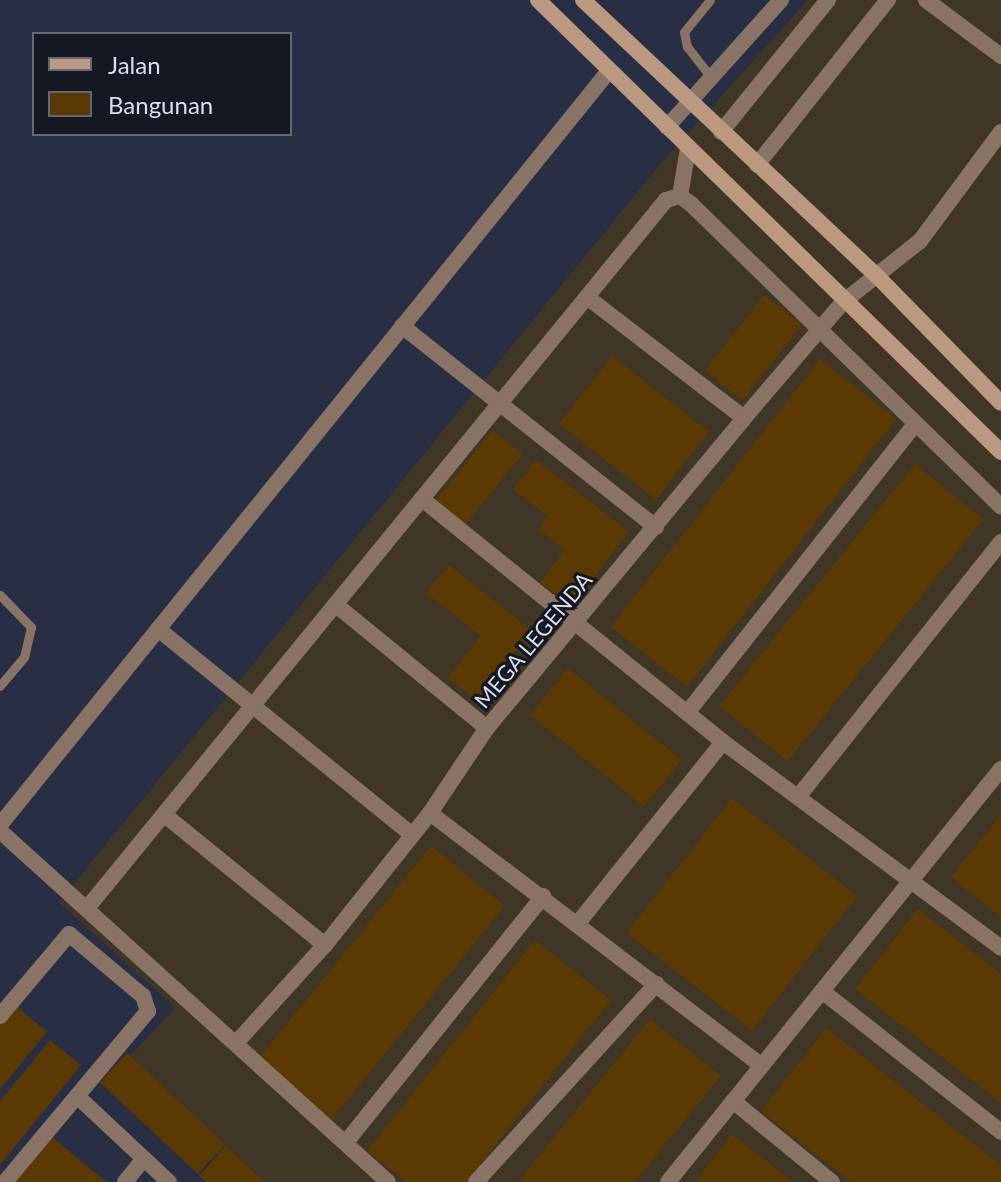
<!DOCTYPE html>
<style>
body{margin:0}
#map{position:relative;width:1001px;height:1182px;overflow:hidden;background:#282f45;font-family:Lato,sans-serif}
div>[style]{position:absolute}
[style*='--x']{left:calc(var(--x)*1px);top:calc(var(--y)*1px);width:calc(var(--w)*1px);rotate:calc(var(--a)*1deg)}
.commercial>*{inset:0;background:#403626}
.building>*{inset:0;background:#5b3903;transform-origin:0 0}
.lane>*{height:9px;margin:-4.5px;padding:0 4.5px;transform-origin:4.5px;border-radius:4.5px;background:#897364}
.street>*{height:16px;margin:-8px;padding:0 8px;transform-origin:8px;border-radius:8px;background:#897364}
.secondary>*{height:16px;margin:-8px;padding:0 8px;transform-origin:8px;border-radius:8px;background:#bb9880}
span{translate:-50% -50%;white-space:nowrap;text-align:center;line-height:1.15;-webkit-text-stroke:6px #141822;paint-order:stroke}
.street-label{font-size:22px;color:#dadfed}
.legend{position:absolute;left:32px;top:32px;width:260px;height:104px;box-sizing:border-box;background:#141822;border:2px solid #636873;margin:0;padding:10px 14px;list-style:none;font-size:24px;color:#dadfed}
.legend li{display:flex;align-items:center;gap:16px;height:40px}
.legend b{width:40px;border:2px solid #636873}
</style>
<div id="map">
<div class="commercial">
<i style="clip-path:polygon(808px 0,1001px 0,1001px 1182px,248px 1182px,124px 1062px,175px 1008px,59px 902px,661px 163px)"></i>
</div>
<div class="building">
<i style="left:764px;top:295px;width:48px;height:96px;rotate:38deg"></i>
<i style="left:612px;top:356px;width:123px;height:86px;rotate:38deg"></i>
<i style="left:820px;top:359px;width:97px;height:340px;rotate:38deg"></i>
<i style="left:493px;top:430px;width:38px;height:92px;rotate:39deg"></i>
<i style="clip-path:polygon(536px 460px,629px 532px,571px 607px,540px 583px,565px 550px,538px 529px,548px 516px,513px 489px)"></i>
<i style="left:915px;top:464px;width:88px;height:311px;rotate:39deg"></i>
<i style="clip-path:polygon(449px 565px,532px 631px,477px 700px,448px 678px,481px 636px,426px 593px)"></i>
<i style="left:568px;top:668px;width:146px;height:60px;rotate:39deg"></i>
<i style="left:732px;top:798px;width:159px;height:171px;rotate:38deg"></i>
<i style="clip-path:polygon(1001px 815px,1001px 917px,951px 877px)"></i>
<i style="left:431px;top:846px;width:95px;height:276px;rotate:39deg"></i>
<i style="clip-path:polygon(918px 909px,1001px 974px,1001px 1103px,855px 989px)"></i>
<i style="clip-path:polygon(535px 940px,611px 1000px,466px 1182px,407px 1182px,367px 1151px)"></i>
<i style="clip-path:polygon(16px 1006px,47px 1032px,0 1089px,0 1025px)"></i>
<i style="clip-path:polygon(650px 1019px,721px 1076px,635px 1182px,518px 1182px)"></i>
<i style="clip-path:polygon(826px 1028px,1001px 1165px,1001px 1182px,851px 1182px,761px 1111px)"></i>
<i style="clip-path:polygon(50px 1040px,81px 1065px,0 1165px,0 1101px)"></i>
<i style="left:127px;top:1053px;width:134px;height:40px;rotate:43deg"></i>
<i style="clip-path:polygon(732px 1134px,793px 1182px,695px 1182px)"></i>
<i style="clip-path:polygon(51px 1136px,82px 1162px,107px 1182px,14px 1182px)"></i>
<i style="clip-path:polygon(226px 1146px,264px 1182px,206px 1182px,199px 1176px)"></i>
</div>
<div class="lane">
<i style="--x:710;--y:76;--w:37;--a:-128"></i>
<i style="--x:687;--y:47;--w:15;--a:-101"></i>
<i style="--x:684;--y:32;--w:41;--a:-50.9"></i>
<i style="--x:0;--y:595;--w:45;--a:45.9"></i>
<i style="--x:31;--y:627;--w:31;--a:103"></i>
<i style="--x:24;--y:657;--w:38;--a:130"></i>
</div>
<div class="street">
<i style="--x:926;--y:0;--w:94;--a:36.7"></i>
<i style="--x:667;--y:127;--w:171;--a:-48.1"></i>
<i style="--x:721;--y:132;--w:170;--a:-51"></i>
<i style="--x:757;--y:165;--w:211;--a:-51.6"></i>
<i style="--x:680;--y:196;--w:49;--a:-80.5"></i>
<i style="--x:587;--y:297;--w:198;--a:37.6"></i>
<i style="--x:402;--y:326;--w:324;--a:38.4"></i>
<i style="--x:422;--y:499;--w:387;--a:38.9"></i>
<i style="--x:723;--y:742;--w:346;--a:36.5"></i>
<i style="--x:336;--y:605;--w:195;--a:39.2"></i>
<i style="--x:158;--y:629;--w:326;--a:39"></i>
<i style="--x:687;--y:713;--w:366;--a:-51.7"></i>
<i style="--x:798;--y:797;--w:326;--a:-51.5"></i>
<i style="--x:430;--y:813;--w:417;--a:37.3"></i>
<i style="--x:166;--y:816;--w:205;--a:39.1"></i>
<i style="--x:0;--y:825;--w:968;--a:-51.08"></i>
<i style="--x:0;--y:831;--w:523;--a:42.13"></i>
<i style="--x:88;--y:907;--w:913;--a:-50.73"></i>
<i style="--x:666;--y:200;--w:15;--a:-16"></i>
<i style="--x:680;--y:196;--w:14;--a:36"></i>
<i style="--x:691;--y:204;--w:433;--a:44.3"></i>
<i style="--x:578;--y:923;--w:232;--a:-51.3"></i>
<i style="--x:822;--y:991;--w:228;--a:38.2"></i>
<i style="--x:0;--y:1016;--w:107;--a:-49.9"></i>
<i style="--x:69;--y:934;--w:97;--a:40"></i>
<i style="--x:143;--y:996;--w:16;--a:72"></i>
<i style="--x:148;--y:1011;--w:223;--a:129.9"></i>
<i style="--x:236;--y:1043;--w:132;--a:-47.8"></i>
<i style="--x:325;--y:945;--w:169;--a:-51.5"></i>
<i style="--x:430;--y:813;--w:102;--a:-56.2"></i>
<i style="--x:487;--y:728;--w:403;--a:-50.3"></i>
<i style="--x:744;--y:418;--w:153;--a:-49.5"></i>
<i style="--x:843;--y:302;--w:98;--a:-38.4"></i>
<i style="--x:920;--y:241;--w:136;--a:-53.4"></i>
<i style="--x:77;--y:1096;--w:126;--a:43.1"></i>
<i style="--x:733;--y:1101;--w:128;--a:39.3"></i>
<i style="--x:347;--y:1141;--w:314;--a:-51.3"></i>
<i style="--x:125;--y:1182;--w:28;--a:-51"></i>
<i style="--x:476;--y:1182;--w:268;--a:-47.7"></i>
<i style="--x:668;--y:1182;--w:531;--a:-51.12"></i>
</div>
<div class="secondary">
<i style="--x:538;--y:0;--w:647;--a:44.31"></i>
<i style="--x:583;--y:0;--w:403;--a:43.2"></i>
<i style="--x:877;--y:276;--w:177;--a:45.7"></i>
</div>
<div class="street-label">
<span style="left:533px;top:640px;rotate:-50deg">MEGA LEGENDA</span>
</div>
<ul class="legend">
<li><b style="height:10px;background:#bb9880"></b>Jalan</li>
<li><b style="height:22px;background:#5b3903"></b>Bangunan</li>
</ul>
</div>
